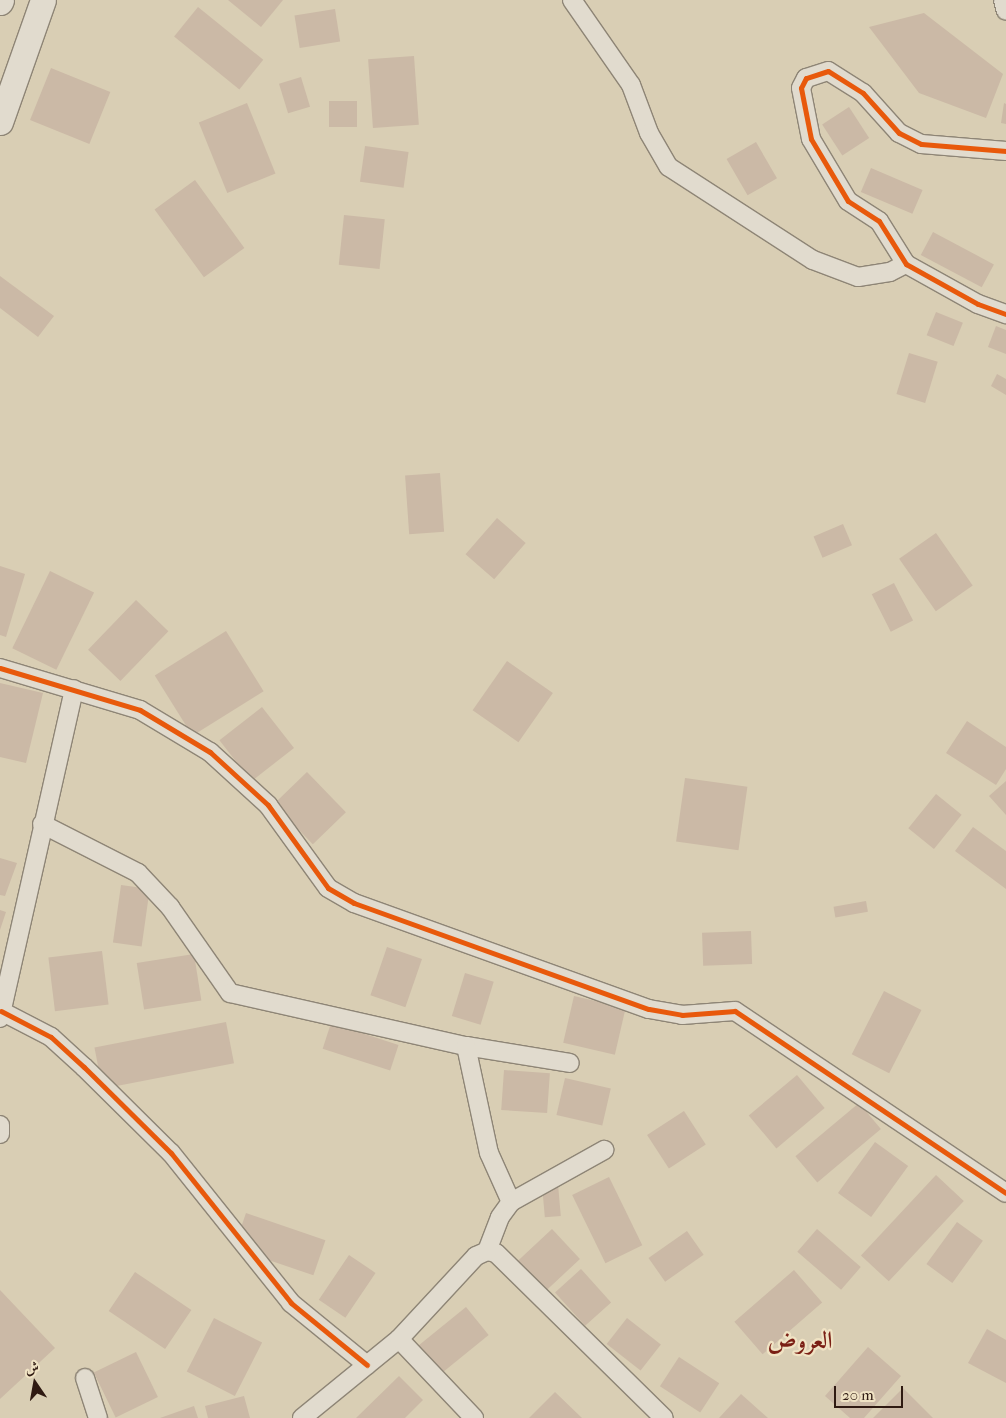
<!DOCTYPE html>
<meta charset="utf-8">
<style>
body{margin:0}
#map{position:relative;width:1006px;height:1418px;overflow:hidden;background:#d9ceb4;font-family:"IM FELL French Canon",Amiri,serif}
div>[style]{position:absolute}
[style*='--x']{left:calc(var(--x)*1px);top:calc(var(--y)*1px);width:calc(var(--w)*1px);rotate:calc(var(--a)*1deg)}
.building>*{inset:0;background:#cbb9a6;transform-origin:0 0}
.roads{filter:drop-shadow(1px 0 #8e8576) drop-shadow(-1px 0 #8e8576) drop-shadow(0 1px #8e8576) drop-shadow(0 -1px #8e8576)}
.minor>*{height:18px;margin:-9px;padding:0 9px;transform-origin:9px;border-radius:9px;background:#e1dbce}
.secondary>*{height:25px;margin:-12.5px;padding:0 12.5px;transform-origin:12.5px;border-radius:12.5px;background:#e1dbce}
.cycleway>*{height:5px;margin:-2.5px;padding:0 2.5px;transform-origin:2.5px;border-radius:2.5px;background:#e8590c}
span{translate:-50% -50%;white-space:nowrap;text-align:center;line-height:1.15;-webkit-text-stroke:4.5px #f0e3c4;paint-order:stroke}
.district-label{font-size:24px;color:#7a1f14;font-weight:700}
.north{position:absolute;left:10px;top:1358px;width:50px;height:50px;-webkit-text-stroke:4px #f0e3c4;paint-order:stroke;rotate:348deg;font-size:14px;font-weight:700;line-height:20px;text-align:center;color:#2f1a12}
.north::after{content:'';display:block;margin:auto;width:18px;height:22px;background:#2f1a12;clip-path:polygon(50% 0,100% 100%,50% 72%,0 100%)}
.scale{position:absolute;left:834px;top:1386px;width:69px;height:22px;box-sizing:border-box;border:2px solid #2f1a12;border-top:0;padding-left:6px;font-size:15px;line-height:18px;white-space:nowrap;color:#2f1a12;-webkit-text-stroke:4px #f0e3c4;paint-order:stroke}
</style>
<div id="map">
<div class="building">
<i style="clip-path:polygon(228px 0,283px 0,261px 27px)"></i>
<i style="left:198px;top:7px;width:84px;height:38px;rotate:39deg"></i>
<i style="left:335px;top:9px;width:33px;height:41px;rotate:81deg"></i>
<i style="clip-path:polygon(924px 13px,1003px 74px,986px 118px,919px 93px,869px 27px)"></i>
<i style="left:414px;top:56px;width:69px;height:46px;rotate:86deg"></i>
<i style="left:51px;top:68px;width:64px;height:56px;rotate:22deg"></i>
<i style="left:301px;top:77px;width:31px;height:23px;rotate:73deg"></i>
<i style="left:329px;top:101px;width:28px;height:26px"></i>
<i style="left:247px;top:103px;width:76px;height:52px;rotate:68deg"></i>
<i style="clip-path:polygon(1004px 103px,1006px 104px,1006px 124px,1001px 123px)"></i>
<i style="left:849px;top:107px;width:37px;height:32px;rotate:57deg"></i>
<i style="left:756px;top:142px;width:42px;height:34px;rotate:60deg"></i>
<i style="left:365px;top:146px;width:44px;height:36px;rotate:8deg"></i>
<i style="left:871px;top:168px;width:56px;height:26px;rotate:23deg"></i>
<i style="left:195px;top:180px;width:84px;height:50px;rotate:54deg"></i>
<i style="left:344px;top:215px;width:41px;height:50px;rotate:6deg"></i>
<i style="left:933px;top:232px;width:69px;height:26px;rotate:28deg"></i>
<i style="clip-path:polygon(0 276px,54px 316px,38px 337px,0 308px)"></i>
<i style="left:936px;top:312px;width:29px;height:25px;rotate:22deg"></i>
<i style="clip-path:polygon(996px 326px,1006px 330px,1006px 354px,988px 347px)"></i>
<i style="left:909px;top:353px;width:30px;height:43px;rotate:17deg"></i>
<i style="clip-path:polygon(997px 374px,1006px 379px,1006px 395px,991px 386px)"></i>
<i style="left:440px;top:473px;width:59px;height:35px;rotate:86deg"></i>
<i style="left:497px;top:518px;width:38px;height:48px;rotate:41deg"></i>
<i style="left:843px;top:524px;width:23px;height:32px;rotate:67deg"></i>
<i style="left:936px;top:533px;width:64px;height:45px;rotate:55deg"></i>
<i style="clip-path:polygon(0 566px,25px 574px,6px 637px,0 635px)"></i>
<i style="left:50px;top:571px;width:49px;height:86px;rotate:26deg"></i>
<i style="left:894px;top:583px;width:42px;height:25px;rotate:63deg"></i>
<i style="left:136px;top:600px;width:45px;height:69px;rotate:44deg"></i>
<i style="left:226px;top:631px;width:71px;height:84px;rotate:58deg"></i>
<i style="left:507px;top:661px;width:56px;height:60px;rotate:35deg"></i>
<i style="clip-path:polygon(0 683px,43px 693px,26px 763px,0 757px)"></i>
<i style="left:262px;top:707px;width:52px;height:54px;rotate:52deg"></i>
<i style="clip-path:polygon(967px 721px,1006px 747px,1006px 769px,996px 785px,946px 753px)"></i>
<i style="left:307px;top:772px;width:56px;height:46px;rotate:46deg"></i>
<i style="left:685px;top:778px;width:63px;height:64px;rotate:8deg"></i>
<i style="clip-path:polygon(1006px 781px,1006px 815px,989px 796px)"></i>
<i style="left:936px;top:794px;width:33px;height:44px;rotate:39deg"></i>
<i style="clip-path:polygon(973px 827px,1006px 851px,1006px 889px,955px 851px)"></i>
<i style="clip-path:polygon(0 858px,17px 863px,5px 896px,0 895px)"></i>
<i style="left:121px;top:885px;width:29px;height:58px;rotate:8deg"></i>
<i style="left:866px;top:901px;width:11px;height:33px;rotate:80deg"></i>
<i style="clip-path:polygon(0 910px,6px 912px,0 930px)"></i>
<i style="left:751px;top:931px;width:33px;height:49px;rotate:88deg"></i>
<i style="left:387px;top:947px;width:37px;height:51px;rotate:19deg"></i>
<i style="left:102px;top:951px;width:54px;height:54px;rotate:83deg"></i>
<i style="left:194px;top:954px;width:47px;height:58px;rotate:81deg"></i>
<i style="left:465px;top:973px;width:30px;height:45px;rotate:17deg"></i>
<i style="left:884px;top:991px;width:42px;height:71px;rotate:27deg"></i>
<i style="left:574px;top:996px;width:53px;height:48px;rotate:13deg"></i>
<i style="left:226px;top:1022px;width:42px;height:134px;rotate:79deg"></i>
<i style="left:331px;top:1023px;width:71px;height:27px;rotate:18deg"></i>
<i style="left:504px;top:1070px;width:46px;height:40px;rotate:4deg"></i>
<i style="left:797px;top:1075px;width:43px;height:63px;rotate:50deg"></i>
<i style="left:565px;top:1078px;width:47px;height:38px;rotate:13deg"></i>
<i style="left:859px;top:1103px;width:34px;height:83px;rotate:50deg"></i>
<i style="left:684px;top:1111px;width:40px;height:44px;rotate:57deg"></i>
<i style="left:875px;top:1142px;width:41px;height:63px;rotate:36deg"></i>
<i style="left:936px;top:1175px;width:38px;height:110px;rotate:43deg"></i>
<i style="left:609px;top:1177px;width:76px;height:41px;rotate:64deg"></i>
<i style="left:558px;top:1184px;width:32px;height:16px;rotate:85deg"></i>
<i style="left:246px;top:1213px;width:84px;height:37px;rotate:19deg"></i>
<i style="left:957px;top:1222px;width:32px;height:52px;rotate:36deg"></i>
<i style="left:552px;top:1229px;width:41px;height:48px;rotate:47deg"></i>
<i style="left:817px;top:1229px;width:58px;height:30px;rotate:41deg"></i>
<i style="left:687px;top:1231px;width:29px;height:47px;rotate:55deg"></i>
<i style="left:349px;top:1255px;width:32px;height:54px;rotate:34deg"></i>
<i style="left:581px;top:1269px;width:45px;height:35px;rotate:48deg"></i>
<i style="left:794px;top:1270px;width:43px;height:79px;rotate:49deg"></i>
<i style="left:135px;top:1272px;width:68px;height:47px;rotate:34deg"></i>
<i style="clip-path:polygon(0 1290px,55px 1348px,0 1399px)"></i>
<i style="left:466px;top:1307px;width:36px;height:65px;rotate:51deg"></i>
<i style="left:214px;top:1318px;width:54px;height:60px;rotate:27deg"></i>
<i style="left:627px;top:1318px;width:43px;height:33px;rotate:38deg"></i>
<i style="clip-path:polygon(987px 1329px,1006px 1340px,1006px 1383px,968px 1363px)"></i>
<i style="clip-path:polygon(868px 1347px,901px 1376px,864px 1418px,850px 1418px,825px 1396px)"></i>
<i style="left:136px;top:1352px;width:50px;height:47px;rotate:64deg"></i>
<i style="left:679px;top:1357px;width:48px;height:35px;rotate:33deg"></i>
<i style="clip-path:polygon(399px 1376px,423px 1400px,405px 1418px,356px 1418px)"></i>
<i style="clip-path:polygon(903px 1388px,933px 1418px,873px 1418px)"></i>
<i style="clip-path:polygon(555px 1392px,582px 1418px,529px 1418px)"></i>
<i style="clip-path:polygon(741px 1394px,768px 1418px,719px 1418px)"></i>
<i style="clip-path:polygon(244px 1396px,250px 1418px,208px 1418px,205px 1406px)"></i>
<i style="clip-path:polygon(194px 1406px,198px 1418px,160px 1418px)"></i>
</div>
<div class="roads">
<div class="minor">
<i style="--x:572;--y:0;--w:103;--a:55.2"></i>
<i style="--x:631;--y:85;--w:51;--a:69.4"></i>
<i style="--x:649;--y:133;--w:39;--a:60"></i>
<i style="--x:669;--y:167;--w:171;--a:32.9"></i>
<i style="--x:813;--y:260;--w:48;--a:20.7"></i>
<i style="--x:858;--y:277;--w:32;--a:-9"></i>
<i style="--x:890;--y:272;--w:18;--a:-27"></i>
<i style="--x:1003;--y:0;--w:11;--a:75"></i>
<i style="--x:1006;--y:151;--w:85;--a:-175.3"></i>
<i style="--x:921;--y:144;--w:25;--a:-153"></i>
<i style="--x:899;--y:133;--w:54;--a:-132"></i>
<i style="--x:863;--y:93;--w:41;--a:-147.8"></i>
<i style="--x:828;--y:71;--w:23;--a:162"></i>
<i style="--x:806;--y:78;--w:11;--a:117"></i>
<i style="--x:801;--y:88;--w:52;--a:78.9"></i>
<i style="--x:811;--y:139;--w:72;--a:59.2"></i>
<i style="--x:848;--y:201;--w:37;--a:33"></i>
<i style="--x:879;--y:221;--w:51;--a:57.9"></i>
<i style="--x:906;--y:264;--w:82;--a:29.1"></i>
<i style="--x:978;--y:304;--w:30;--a:20"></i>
<i style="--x:0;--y:668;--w:146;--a:16.7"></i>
<i style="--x:140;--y:710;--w:82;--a:31"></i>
<i style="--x:210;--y:752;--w:79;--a:42.4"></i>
<i style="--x:268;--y:805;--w:102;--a:54.1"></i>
<i style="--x:328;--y:888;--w:30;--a:30"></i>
<i style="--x:354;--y:903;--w:313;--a:19.8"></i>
<i style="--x:649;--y:1009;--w:34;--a:10"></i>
<i style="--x:682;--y:1015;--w:53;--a:-4.3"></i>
<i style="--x:735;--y:1011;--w:326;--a:33.9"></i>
<i style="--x:42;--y:824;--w:108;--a:27"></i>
<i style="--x:138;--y:873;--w:47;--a:46.7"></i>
<i style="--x:170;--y:907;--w:105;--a:55.1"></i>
<i style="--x:230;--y:993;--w:242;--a:12.7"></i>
<i style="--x:466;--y:1046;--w:105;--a:9.3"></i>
<i style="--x:1;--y:1011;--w:56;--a:27.5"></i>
<i style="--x:51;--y:1037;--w:45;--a:42.3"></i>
<i style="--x:84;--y:1067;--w:122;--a:44.7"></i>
<i style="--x:171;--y:1153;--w:192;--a:51.3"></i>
<i style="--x:291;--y:1303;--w:98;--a:39.2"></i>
<i style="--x:0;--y:1018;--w:337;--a:-77.3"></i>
<i style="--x:466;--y:1046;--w:109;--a:77.9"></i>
<i style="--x:489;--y:1153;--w:54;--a:65.8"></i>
<i style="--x:0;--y:1125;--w:9;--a:90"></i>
<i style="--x:487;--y:1251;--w:9;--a:13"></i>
<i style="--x:496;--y:1253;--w:235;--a:44.5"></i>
<i style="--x:399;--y:1339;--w:109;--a:46.5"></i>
<i style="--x:85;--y:1378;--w:42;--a:72"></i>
<i style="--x:302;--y:1418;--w:125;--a:-39.2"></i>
<i style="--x:399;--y:1339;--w:113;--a:-47.1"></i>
<i style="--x:476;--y:1256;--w:12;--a:-24"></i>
<i style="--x:487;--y:1251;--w:36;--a:-69"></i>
<i style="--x:500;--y:1217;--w:19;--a:-54"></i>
<i style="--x:511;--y:1202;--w:107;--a:-29.2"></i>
</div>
<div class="secondary">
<i style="--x:0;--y:2;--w:2;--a:-63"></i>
<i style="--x:0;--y:122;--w:129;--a:-70.6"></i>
</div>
</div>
<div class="cycleway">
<i style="--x:1006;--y:151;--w:85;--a:-175.3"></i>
<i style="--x:921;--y:144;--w:25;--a:-153"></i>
<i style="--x:899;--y:133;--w:54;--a:-132"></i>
<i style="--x:863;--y:93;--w:41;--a:-147.8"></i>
<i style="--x:828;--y:71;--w:23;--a:162"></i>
<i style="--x:806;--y:78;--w:11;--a:117"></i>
<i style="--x:801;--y:88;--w:52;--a:78.9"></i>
<i style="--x:811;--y:139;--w:72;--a:59.2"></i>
<i style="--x:848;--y:201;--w:37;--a:33"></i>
<i style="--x:879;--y:221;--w:51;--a:57.9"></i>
<i style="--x:906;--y:264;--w:82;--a:29.1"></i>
<i style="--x:978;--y:304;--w:30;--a:20"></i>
<i style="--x:0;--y:668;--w:146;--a:16.7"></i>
<i style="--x:140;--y:710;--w:82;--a:31"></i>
<i style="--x:210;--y:752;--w:79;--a:42.4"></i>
<i style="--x:268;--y:805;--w:102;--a:54.1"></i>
<i style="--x:328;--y:888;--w:30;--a:30"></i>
<i style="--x:354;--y:903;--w:313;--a:19.8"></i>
<i style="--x:649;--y:1009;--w:34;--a:10"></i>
<i style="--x:682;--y:1015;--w:53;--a:-4.3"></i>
<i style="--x:735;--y:1011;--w:326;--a:33.9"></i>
<i style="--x:1;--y:1011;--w:56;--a:27.5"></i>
<i style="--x:51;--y:1037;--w:45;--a:42.3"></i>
<i style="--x:84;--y:1067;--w:122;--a:44.7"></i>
<i style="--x:171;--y:1153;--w:192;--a:51.3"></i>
<i style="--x:291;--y:1303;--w:98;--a:39.2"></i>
</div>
<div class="district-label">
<span style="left:800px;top:1341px">العروض</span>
</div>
<div class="north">ش</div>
<div class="scale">20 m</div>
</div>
